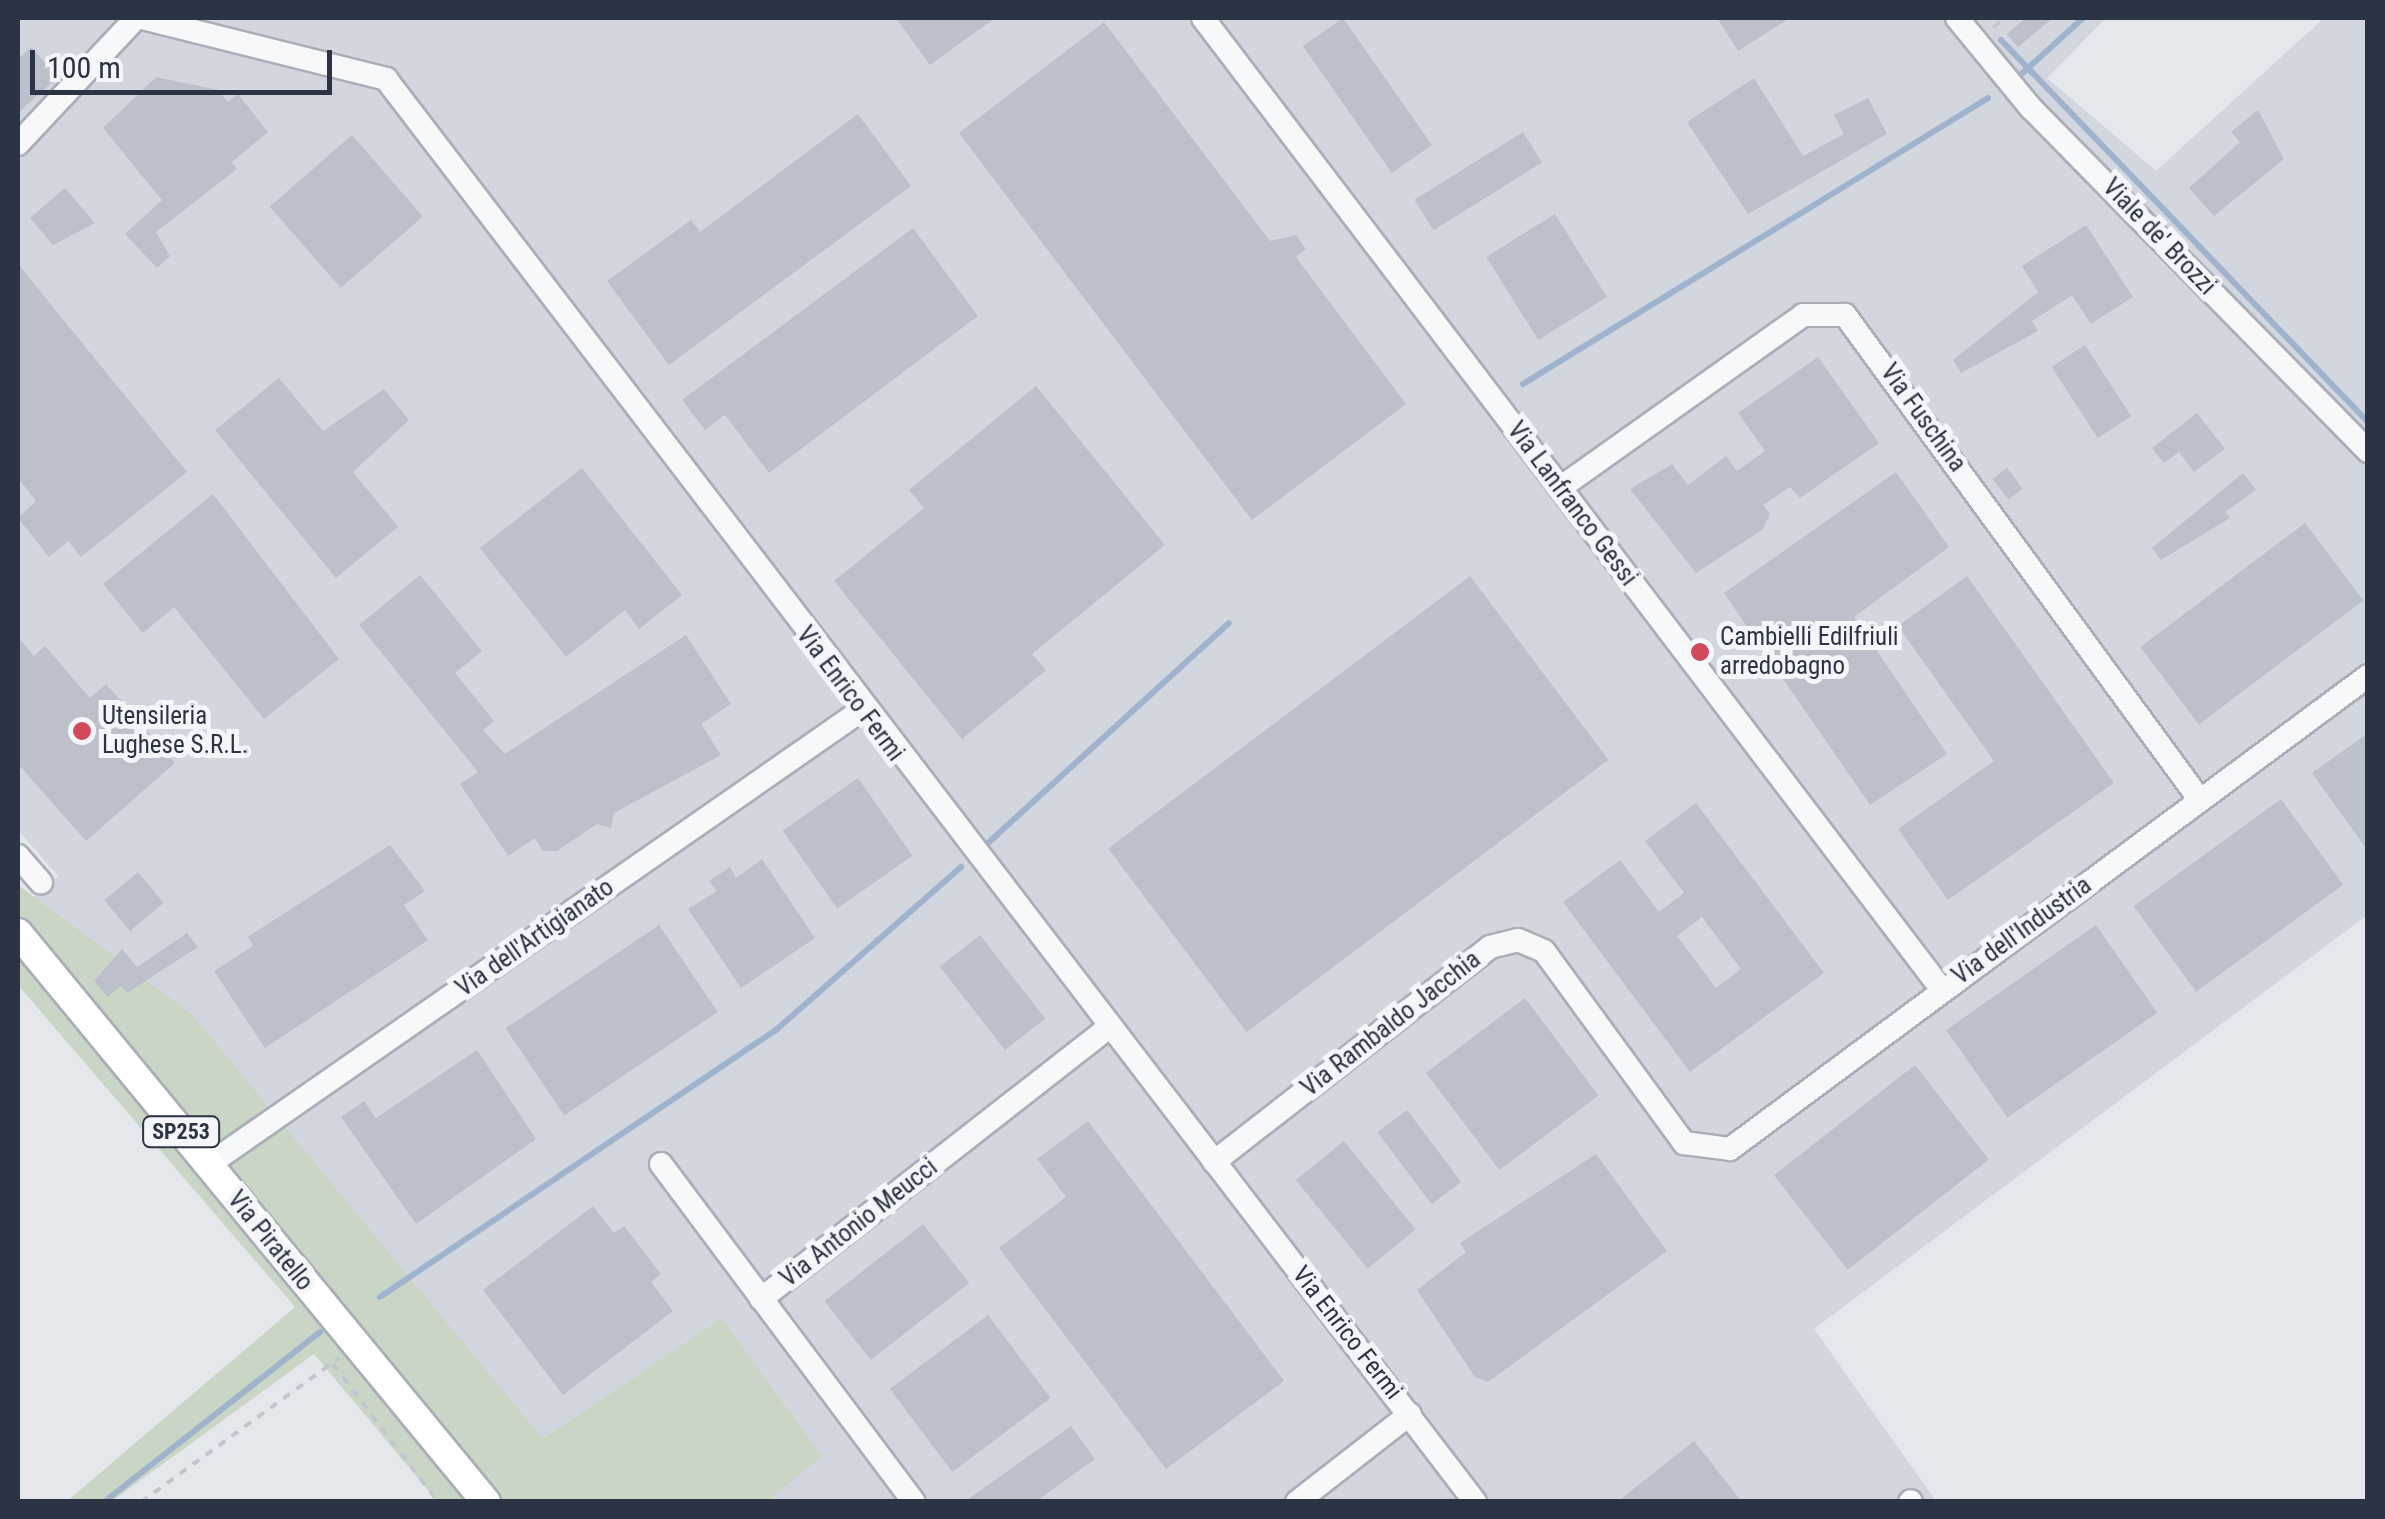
<!DOCTYPE html>
<style>
body{margin:0}
#map{position:relative;width:2385px;height:1519px;overflow:hidden;background:#e4e7ec;font-family:"Roboto Condensed",sans-serif}
div>[style]{position:absolute}
[style*='--x']{left:calc(var(--x)*1px);top:calc(var(--y)*1px);width:calc(var(--w)*1px);rotate:calc(var(--a)*1deg)}
.built>*{inset:0;background:#d2d6de}
.green>*{inset:0;background:#c9d6c5}
.stream>*{height:6px;margin:-3px;padding:0 3px;transform-origin:3px;border-radius:3px;background:#9fb4cc}
.building>*{inset:0;background:#bbc0ca;transform-origin:0 0}
.path>*{height:4px;margin-top:-2px;transform-origin:0;background:repeating-linear-gradient(90deg,#c2c5cb 0 8px,transparent 0 16px)}
.roads{filter:drop-shadow(2px 0 #a9aeb7) drop-shadow(-2px 0 #a9aeb7) drop-shadow(0 2px #a9aeb7) drop-shadow(0 -2px #a9aeb7)}
.minor>*{height:22px;margin:-11px;padding:0 11px;transform-origin:11px;border-radius:11px;background:#f7f8fa}
.major>*{height:28px;margin:-14px;padding:0 14px;transform-origin:14px;border-radius:14px;background:#fff}
.dots>*{width:28px;height:28px;translate:-50% -50%;box-sizing:border-box;border:5px solid #f4f6f9;border-radius:50%}
span{translate:-50% -50%;white-space:nowrap;text-align:center;line-height:1.15;-webkit-text-stroke:10px #f4f6f9;paint-order:stroke}
.shield-label span{padding:2px 8px;background:#f4f6f9;border:2px solid;border-radius:8px;-webkit-text-stroke-width:0}
.shield-label{font-size:22px;color:#2b3445;font-weight:700}
.street-label{font-size:25px;color:#2b3445}
.poi-label{font-size:25px;color:#2b3445}
.left{translate:0 -50%;text-align:left}
.frame{position:absolute;inset:0;border:20px solid #2b3445;pointer-events:none}
.scale{position:absolute;left:30px;top:50px;width:302px;height:45px;box-sizing:border-box;border:5px solid #2b3445;border-top:0;padding-left:12px;font-size:30px;line-height:35px;white-space:nowrap;color:#2b3445;-webkit-text-stroke:8px #f4f6f9;paint-order:stroke}
</style>
<div id="map">
<div class="built">
<i style="clip-path:polygon(18px 18px,2106px 18px,2047px 78px,2156px 171px,2324px 18px,2367px 18px,2367px 915px,1814px 1329px,1936px 1501px,768px 1501px,821px 1455px,722px 1318px,543px 1440px,192px 1014px,31px 900px,58px 876px,18px 830px)"></i>
</div>
<div class="green">
<i style="clip-path:polygon(18px 885px,192px 1014px,543px 1439px,722px 1318px,822px 1456px,768px 1501px,437px 1501px,314px 1354px,112px 1501px,67px 1501px,295px 1307px,18px 985px)"></i>
</div>
<div class="stream">
<i style="--x:2001;--y:40;--w:530;--a:46.15"></i>
<i style="--x:2016;--y:79;--w:91;--a:-42.3"></i>
<i style="--x:1523;--y:384;--w:546;--a:-31.59"></i>
<i style="--x:988;--y:843;--w:326;--a:-42.4"></i>
<i style="--x:380;--y:1297;--w:478;--a:-34"></i>
<i style="--x:776;--y:1030;--w:247;--a:-41.4"></i>
<i style="--x:104;--y:1502;--w:275;--a:-38.2"></i>
</div>
<div class="building">
<i style="clip-path:polygon(896px 18px,995px 18px,930px 65px)"></i>
<i style="left:1343px;top:18px;width:155px;height:49px;rotate:55deg"></i>
<i style="clip-path:polygon(1717px 18px,1790px 18px,1738px 51px)"></i>
<i style="clip-path:polygon(2026px 18px,2053px 18px,2018px 47px,2007px 34px)"></i>
<i style="clip-path:polygon(1104px 22px,1270px 241px,1296px 235px,1306px 249px,1296px 257px,1406px 404px,1252px 520px,959px 133px)"></i>
<i style="clip-path:polygon(31px 47px,58px 77px,18px 113px,18px 59px)"></i>
<i style="clip-path:polygon(156px 77px,218px 90px,228px 102px,238px 94px,268px 132px,232px 162px,237px 169px,156px 232px,170px 256px,157px 268px,125px 234px,162px 200px,103px 128px)"></i>
<i style="clip-path:polygon(1754px 78px,1803px 156px,1844px 134px,1834px 115px,1868px 98px,1887px 134px,1748px 214px,1687px 122px)"></i>
<i style="clip-path:polygon(2258px 110px,2284px 159px,2214px 216px,2189px 188px,2240px 142px,2231px 132px)"></i>
<i style="clip-path:polygon(858px 114px,911px 186px,669px 365px,607px 281px,691px 220px,700px 232px)"></i>
<i style="left:1523px;top:132px;width:36px;height:128px;rotate:58deg"></i>
<i style="left:352px;top:135px;width:108px;height:109px;rotate:49deg"></i>
<i style="clip-path:polygon(65px 188px,95px 223px,53px 245px,30px 218px)"></i>
<i style="left:1555px;top:214px;width:98px;height:81px;rotate:58deg"></i>
<i style="clip-path:polygon(2086px 225px,2133px 297px,2091px 324px,2072px 295px,2032px 321px,2038px 331px,1961px 373px,1953px 360px,2038px 292px,2022px 266px)"></i>
<i style="clip-path:polygon(913px 228px,978px 316px,769px 473px,725px 415px,705px 430px,682px 400px)"></i>
<i style="clip-path:polygon(18px 264px,187px 472px,81px 557px,68px 541px,49px 557px,18px 518px,36px 501px,18px 478px)"></i>
<i style="left:2085px;top:345px;width:85px;height:40px;rotate:57deg"></i>
<i style="clip-path:polygon(1818px 357px,1879px 443px,1800px 498px,1790px 487px,1763px 505px,1770px 514px,1762px 530px,1696px 573px,1630px 489px,1672px 464px,1688px 485px,1726px 456px,1737px 471px,1765px 451px,1738px 413px)"></i>
<i style="clip-path:polygon(279px 378px,323px 431px,384px 389px,409px 420px,353px 472px,398px 527px,336px 578px,215px 430px)"></i>
<i style="clip-path:polygon(1036px 386px,1165px 545px,1032px 654px,1046px 670px,962px 739px,834px 581px,924px 508px,909px 490px)"></i>
<i style="clip-path:polygon(2197px 413px,2225px 449px,2194px 472px,2179px 452px,2164px 463px,2152px 448px)"></i>
<i style="clip-path:polygon(582px 468px,682px 595px,639px 629px,625px 610px,566px 657px,480px 548px)"></i>
<i style="left:2007px;top:468px;width:26px;height:18px;rotate:53deg"></i>
<i style="clip-path:polygon(1896px 472px,1949px 547px,1854px 617px,1947px 754px,1870px 805px,1724px 593px)"></i>
<i style="clip-path:polygon(2243px 473px,2256px 490px,2225px 512px,2230px 518px,2161px 560px,2152px 548px)"></i>
<i style="clip-path:polygon(213px 494px,339px 659px,264px 719px,174px 607px,143px 633px,103px 584px)"></i>
<i style="left:2305px;top:523px;width:97px;height:206px;rotate:53deg"></i>
<i style="clip-path:polygon(420px 575px,482px 651px,455px 673px,494px 721px,483px 730px,505px 754px,686px 635px,731px 704px,701px 724px,721px 755px,614px 813px,611px 828px,597px 824px,557px 851px,543px 851px,535px 838px,508px 856px,460px 784px,478px 772px,359px 625px)"></i>
<i style="left:1470px;top:576px;width:230px;height:453px;rotate:53deg"></i>
<i style="clip-path:polygon(1967px 576px,2114px 783px,1948px 900px,1898px 829px,1994px 761px,1898px 626px)"></i>
<i style="clip-path:polygon(18px 637px,34px 656px,45px 646px,90px 698px,106px 684px,175px 763px,86px 841px,18px 764px)"></i>
<i style="clip-path:polygon(2368px 733px,2368px 851px,2312px 773px)"></i>
<i style="left:858px;top:778px;width:95px;height:92px;rotate:55deg"></i>
<i style="left:2281px;top:799px;width:106px;height:182px;rotate:54deg"></i>
<i style="clip-path:polygon(evenodd,1696px 803px,1824px 973px,1690px 1072px,1563px 902px,1620px 860px,1659px 912px,1684px 893px,1645px 841px,1696px 803px,1702px 917px,1741px 969px,1716px 988px,1677px 936px,1702px 917px)"></i>
<i style="clip-path:polygon(390px 845px,425px 891px,404px 905px,428px 940px,265px 1048px,214px 971px,253px 946px,248px 937px)"></i>
<i style="clip-path:polygon(762px 859px,815px 938px,741px 988px,688px 909px,717px 891px,709px 881px,730px 867px,736px 878px)"></i>
<i style="left:138px;top:872px;width:40px;height:44px;rotate:50deg"></i>
<i style="left:659px;top:925px;width:105px;height:185px;rotate:56deg"></i>
<i style="left:2096px;top:925px;width:107px;height:183px;rotate:55deg"></i>
<i style="clip-path:polygon(187px 933px,198px 947px,127px 993px,121px 986px,108px 997px,94px 981px,122px 949px,137px 967px)"></i>
<i style="left:980px;top:935px;width:106px;height:51px;rotate:52deg"></i>
<i style="left:1525px;top:998px;width:122px;height:124px;rotate:53deg"></i>
<i style="clip-path:polygon(477px 1050px,536px 1139px,416px 1224px,341px 1117px,364px 1101px,376px 1118px)"></i>
<i style="left:1915px;top:1065px;width:120px;height:179px;rotate:52deg"></i>
<i style="left:1407px;top:1110px;width:90px;height:37px;rotate:53deg"></i>
<i style="clip-path:polygon(1088px 1121px,1284px 1381px,1166px 1469px,999px 1248px,1066px 1197px,1037px 1159px)"></i>
<i style="left:1344px;top:1141px;width:114px;height:62px;rotate:51deg"></i>
<i style="clip-path:polygon(1596px 1154px,1667px 1251px,1488px 1382px,1475px 1377px,1417px 1290px,1466px 1252px,1460px 1243px)"></i>
<i style="clip-path:polygon(593px 1206px,614px 1233px,624px 1226px,661px 1274px,651px 1282px,673px 1311px,563px 1395px,483px 1290px)"></i>
<i style="left:923px;top:1224px;width:75px;height:125px;rotate:52deg"></i>
<i style="left:988px;top:1315px;width:104px;height:123px;rotate:53deg"></i>
<i style="clip-path:polygon(1071px 1426px,1095px 1459px,1035px 1502px,964px 1502px)"></i>
<i style="clip-path:polygon(1694px 1441px,1742px 1502px,1617px 1502px)"></i>
</div>
<div class="path">
<i style="--x:1993;--y:27;--w:15;--a:-37"></i>
<i style="--x:333;--y:1364;--w:173;--a:52.7"></i>
<i style="--x:141;--y:1502;--w:245;--a:-36"></i>
</div>
<div class="roads">
<div class="minor">
<i style="--x:142;--y:18;--w:252;--a:14"></i>
<i style="--x:386;--y:79;--w:1792;--a:52.57"></i>
<i style="--x:1203;--y:18;--w:1221;--a:52.75"></i>
<i style="--x:1957;--y:18;--w:117;--a:50.6"></i>
<i style="--x:2031;--y:108;--w:481;--a:45.5"></i>
<i style="--x:18;--y:144;--w:173;--a:-46.9"></i>
<i style="--x:1560;--y:488;--w:298;--a:-35.4"></i>
<i style="--x:1803;--y:315;--w:42;--a:0"></i>
<i style="--x:1845;--y:315;--w:601;--a:53.8"></i>
<i style="--x:18;--y:856;--w:35;--a:49"></i>
<i style="--x:1214;--y:1162;--w:350;--a:-37.9"></i>
<i style="--x:1490;--y:947;--w:29;--a:-14"></i>
<i style="--x:1518;--y:940;--w:28;--a:23"></i>
<i style="--x:1544;--y:951;--w:238;--a:53.9"></i>
<i style="--x:1684;--y:1143;--w:46;--a:7.4"></i>
<i style="--x:1730;--y:1149;--w:794;--a:-36.55"></i>
<i style="--x:661;--y:1164;--w:422;--a:53.2"></i>
<i style="--x:208;--y:1165;--w:797;--a:-34.83"></i>
<i style="--x:761;--y:1299;--w:442;--a:-38"></i>
<i style="--x:1297;--y:1502;--w:143;--a:-37.9"></i>
<i style="--x:1910;--y:1502;--w:1;--a:-45"></i>
</div>
<div class="major">
<i style="--x:18;--y:933;--w:737;--a:50.56"></i>
</div>
</div>
<div class="dots">
<i style="left:1700px;top:652px;background:#d1495b"></i>
<i style="left:82px;top:731px;background:#d1495b"></i>
</div>
<div class="shield-label">
<span style="left:181px;top:1132px">SP253</span>
</div>
<div class="street-label">
<span style="left:2159px;top:237px;rotate:46deg">Viale de' Brozzi</span>
<span style="left:1923px;top:418px;rotate:54deg">Via Fuschina</span>
<span style="left:1572px;top:504px;rotate:53deg">Via Lanfranco Gessi</span>
<span style="left:850px;top:694px;rotate:53deg">Via Enrico Fermi</span>
<span style="left:2022px;top:931px;rotate:-36deg">Via dell'Industria</span>
<span style="left:535px;top:938px;rotate:-35deg">Via dell'Artigianato</span>
<span style="left:1391px;top:1024px;rotate:-38deg">Via Rambaldo Jacchia</span>
<span style="left:859px;top:1223px;rotate:-38deg">Via Antonio Meucci</span>
<span style="left:270px;top:1241px;rotate:51deg">Via Piratello</span>
<span style="left:1347px;top:1333px;rotate:52deg">Via Enrico Fermi</span>
</div>
<div class="poi-label">
<span class="left" style="left:1720px;top:652px">Cambielli Edilfriuli<br>arredobagno</span>
<span class="left" style="left:102px;top:731px">Utensileria<br>Lughese S.R.L.</span>
</div>
<div class="frame"></div>
<div class="scale">100 m</div>
</div>
